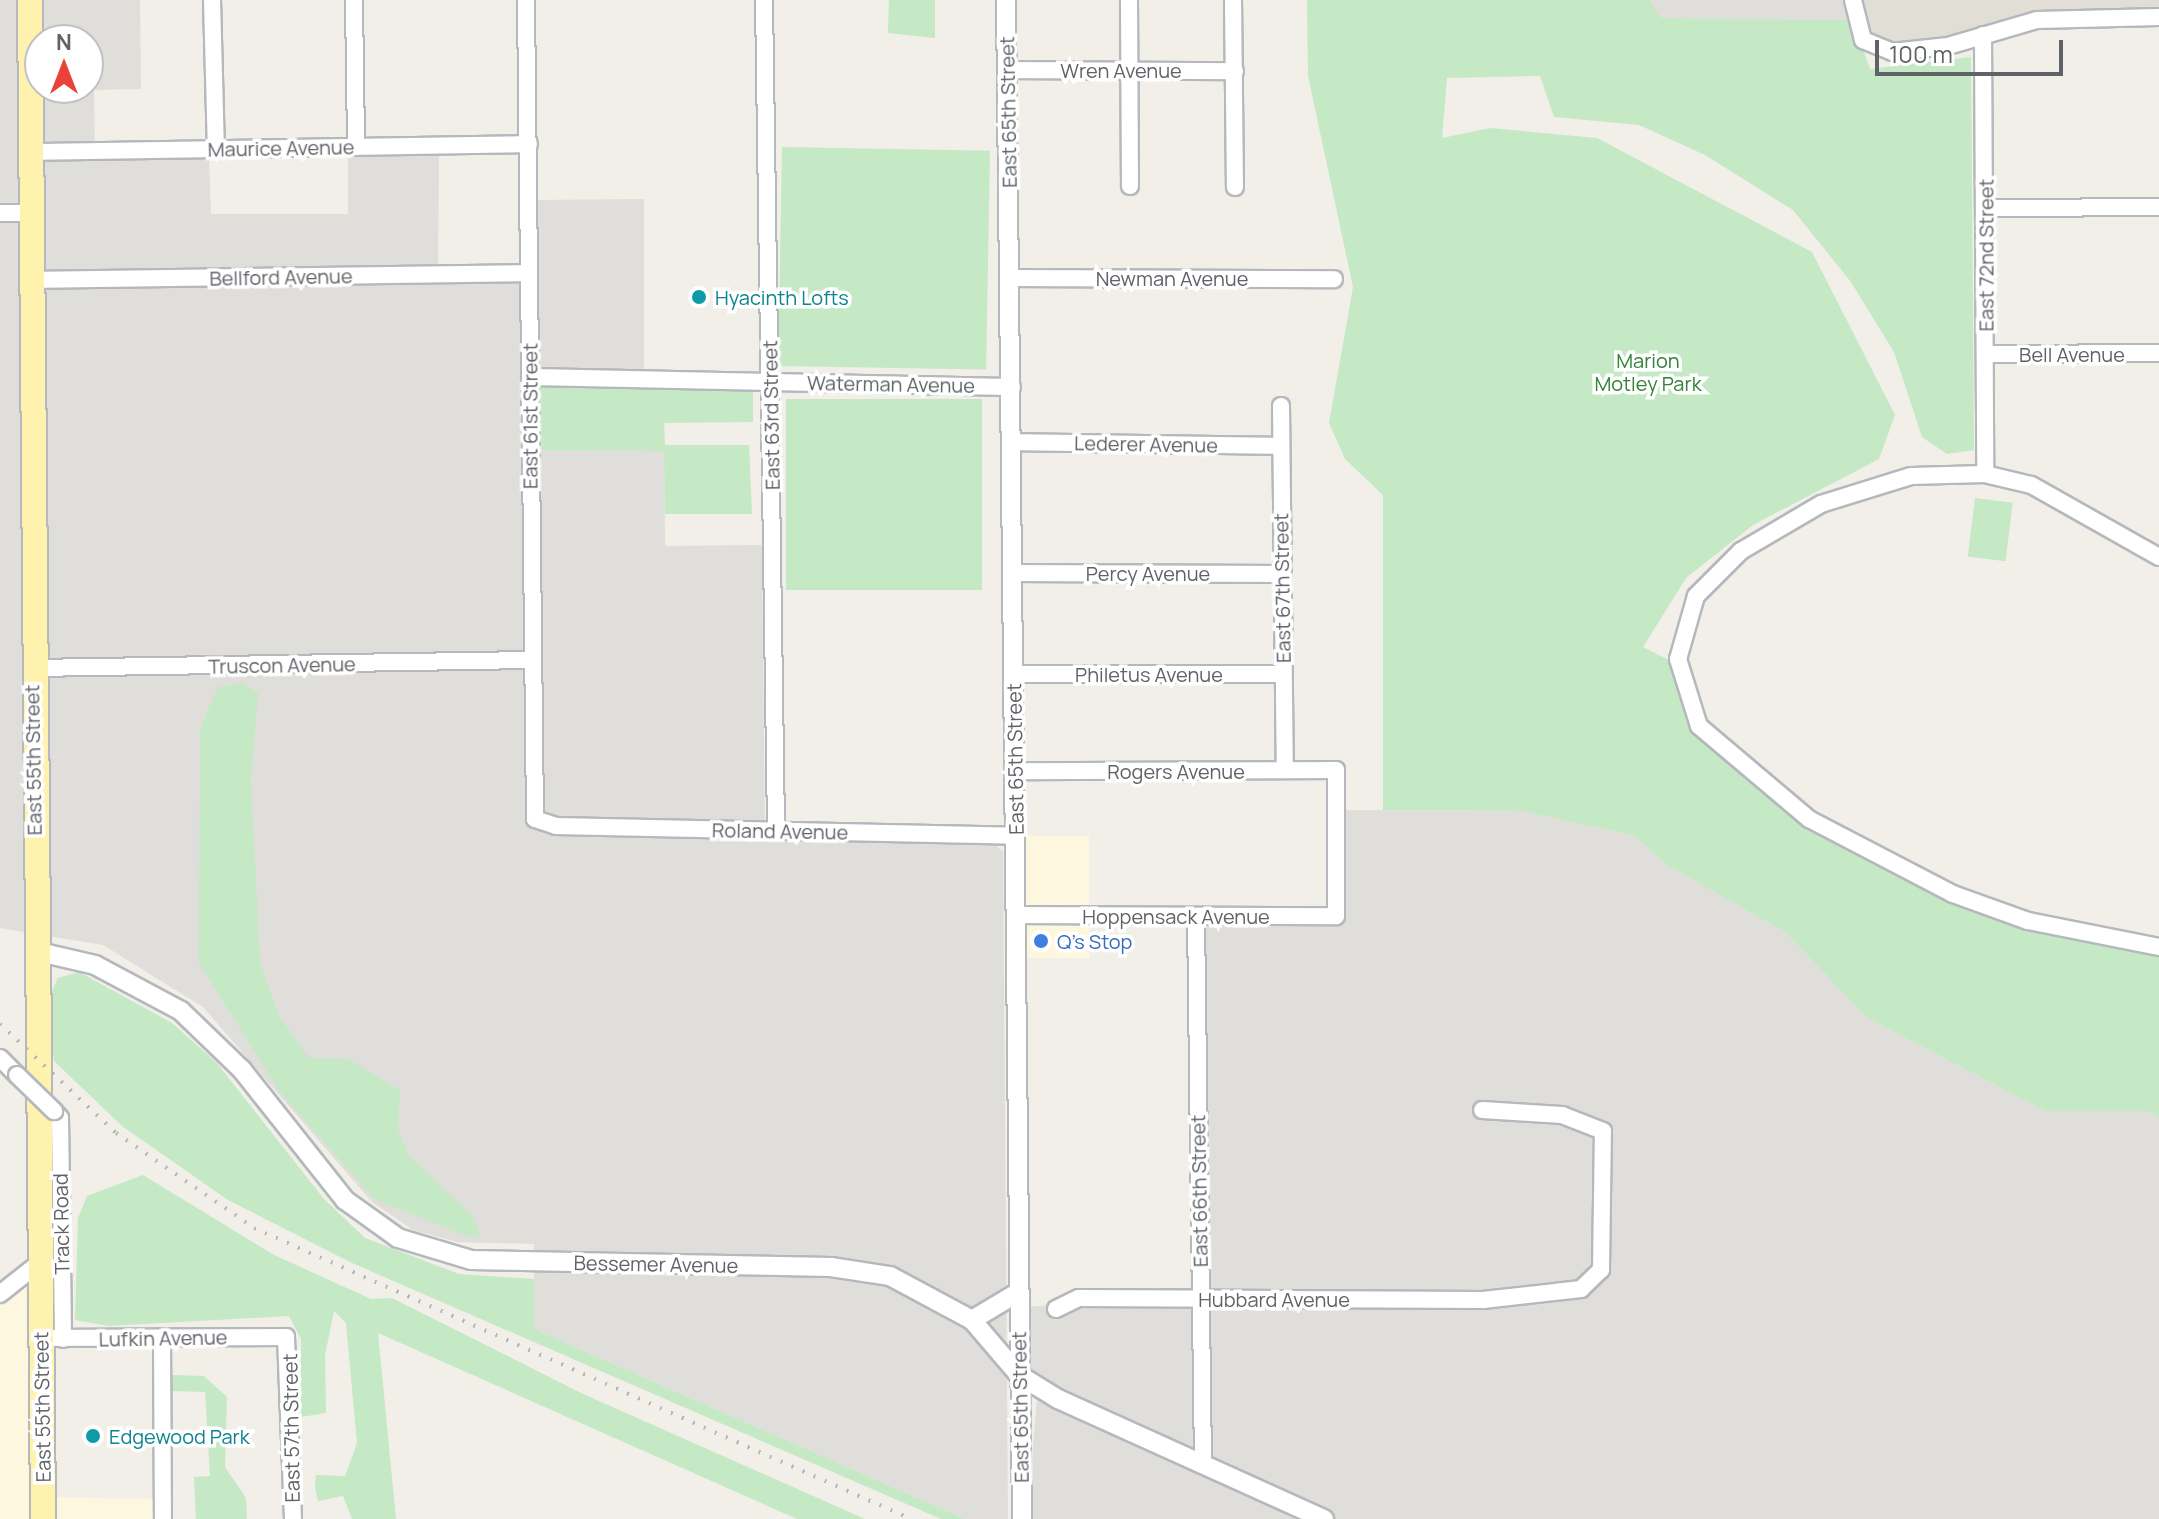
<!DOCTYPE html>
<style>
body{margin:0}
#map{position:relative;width:2159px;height:1519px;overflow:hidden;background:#f1efe8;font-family:Manrope,sans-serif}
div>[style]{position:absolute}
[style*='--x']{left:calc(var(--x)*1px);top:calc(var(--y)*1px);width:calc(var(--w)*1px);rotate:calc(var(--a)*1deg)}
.commercial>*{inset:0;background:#fef7e0;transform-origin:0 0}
.industrial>*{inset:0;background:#e0deda}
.education>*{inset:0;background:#e1ded6}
.green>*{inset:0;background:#c5e8c5;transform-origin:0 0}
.roads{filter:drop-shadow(2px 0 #b5b8bc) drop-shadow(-2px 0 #b5b8bc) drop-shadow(0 2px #b5b8bc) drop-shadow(0 -2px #b5b8bc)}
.minor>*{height:16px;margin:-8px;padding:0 8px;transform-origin:8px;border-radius:8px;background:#fff}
.tertiary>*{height:18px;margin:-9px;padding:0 9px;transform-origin:9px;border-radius:9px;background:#fff}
.primary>*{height:24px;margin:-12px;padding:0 12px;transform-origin:12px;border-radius:12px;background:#fff2af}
.rail>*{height:4px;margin-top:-2px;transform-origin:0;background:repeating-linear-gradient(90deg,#b6b7b8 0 2px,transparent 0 12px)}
.bridges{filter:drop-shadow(2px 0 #b5b8bc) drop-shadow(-2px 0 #b5b8bc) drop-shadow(0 2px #b5b8bc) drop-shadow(0 -2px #b5b8bc)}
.minor-bridge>*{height:16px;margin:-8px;padding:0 8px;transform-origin:8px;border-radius:8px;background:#fff}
.dots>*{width:22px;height:22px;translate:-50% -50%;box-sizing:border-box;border:4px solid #fff;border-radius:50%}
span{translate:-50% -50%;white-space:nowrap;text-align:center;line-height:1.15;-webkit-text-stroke:7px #fff;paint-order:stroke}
.street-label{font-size:20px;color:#5f6368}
.culture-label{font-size:20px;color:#0d838f}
.left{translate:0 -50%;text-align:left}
.park-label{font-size:20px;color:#348238}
.shop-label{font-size:20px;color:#366cbe}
.north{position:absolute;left:24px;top:24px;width:80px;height:80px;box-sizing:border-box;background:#fff;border:2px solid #bfc1c3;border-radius:50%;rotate:0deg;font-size:22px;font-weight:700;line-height:32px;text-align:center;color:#5f6368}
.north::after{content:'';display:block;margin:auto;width:28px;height:36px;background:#ea4335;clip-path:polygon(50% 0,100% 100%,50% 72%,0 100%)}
.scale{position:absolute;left:1875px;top:40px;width:188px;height:36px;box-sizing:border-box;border:4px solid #5f6368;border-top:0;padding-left:10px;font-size:24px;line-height:28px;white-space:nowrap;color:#5f6368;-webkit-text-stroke:6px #fff;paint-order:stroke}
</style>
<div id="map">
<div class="commercial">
<i style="left:1016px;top:836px;width:73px;height:122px"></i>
<i style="clip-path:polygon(26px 1282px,32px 1497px,157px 1499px,157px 1519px,0 1519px,0 1301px)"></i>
</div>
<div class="industrial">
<i style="clip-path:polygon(evenodd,0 0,140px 0,141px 89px,94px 90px,95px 159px,209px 157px,211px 214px,348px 214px,348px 156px,439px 154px,438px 282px,536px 282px,536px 200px,644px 199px,644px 371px,664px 386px,665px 546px,762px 545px,765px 837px,989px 841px,1003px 851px,1008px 1519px,965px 1519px,534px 1329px,534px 1244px,457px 1242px,413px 1230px,372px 1202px,203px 1007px,103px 945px,0 928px,0 0,40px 40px,88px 40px,88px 88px,40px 88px,40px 40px)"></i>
<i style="clip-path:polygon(1650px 0,1853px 0,1853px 20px,1659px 18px)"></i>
<i style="clip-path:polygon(1336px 810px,1522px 811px,1635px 836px,1665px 864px,1785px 932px,1866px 1017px,2045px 1111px,2148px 1111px,2159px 1118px,2159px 1519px,1027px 1519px,1038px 1387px,1019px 1375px,1018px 1307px,1200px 1298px,1196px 916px,1336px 916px)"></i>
</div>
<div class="education">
<i style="clip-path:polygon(1861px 0,2159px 0,2159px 9px,2028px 14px,1949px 38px,1892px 44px,1867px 34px)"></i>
</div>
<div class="green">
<i style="clip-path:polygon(889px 0,935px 0,935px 38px,888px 33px)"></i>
<i style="clip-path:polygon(1307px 0,1650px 0,1660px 18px,1853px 20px,1870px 69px,1971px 57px,1974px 450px,1947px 454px,1922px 437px,1894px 352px,1851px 282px,1793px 210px,1705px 155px,1639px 125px,1554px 117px,1540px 76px,1447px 78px,1442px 138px,1490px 128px,1597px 138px,1812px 252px,1895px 415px,1879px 459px,1753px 525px,1686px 578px,1643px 647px,1679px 665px,1699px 726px,1809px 819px,1953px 894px,2159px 947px,2159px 1118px,2148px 1111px,2045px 1111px,1866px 1017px,1785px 932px,1665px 864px,1635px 836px,1522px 811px,1383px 810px,1383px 495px,1345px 459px,1329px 423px,1353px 287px,1308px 76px)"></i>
<i style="left:782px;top:147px;width:208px;height:219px;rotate:1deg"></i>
<i style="clip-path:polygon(540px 386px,753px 388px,753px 422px,664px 423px,665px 445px,749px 445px,752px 514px,665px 514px,664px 451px,542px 450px)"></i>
<i style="left:786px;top:399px;width:196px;height:191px"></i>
<i style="left:1975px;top:498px;width:38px;height:59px;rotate:7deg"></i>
<i style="clip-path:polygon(242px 683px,258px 693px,251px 781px,260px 963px,279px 1016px,309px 1058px,348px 1059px,400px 1090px,398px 1129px,408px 1154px,474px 1218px,480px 1235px,469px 1237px,374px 1199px,280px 1092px,199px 963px,200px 729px,218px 687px)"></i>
<i style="clip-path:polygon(79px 972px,172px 1023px,216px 1062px,324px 1199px,365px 1238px,459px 1274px,534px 1279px,534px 1329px,965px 1519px,941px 1519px,352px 1263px,228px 1200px,122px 1126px,54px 1061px,47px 1001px,58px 978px)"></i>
<i style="clip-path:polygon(143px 1175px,274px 1255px,371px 1299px,392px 1298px,581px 1393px,865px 1519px,797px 1519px,378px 1333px,396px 1519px,352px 1519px,343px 1496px,318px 1501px,315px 1487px,316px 1475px,345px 1476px,357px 1443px,346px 1323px,334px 1311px,325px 1355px,326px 1413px,301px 1417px,301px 1339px,289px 1316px,109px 1326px,75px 1320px,78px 1218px,87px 1196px)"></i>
<i style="clip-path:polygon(172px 1375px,204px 1376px,227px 1397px,225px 1467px,246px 1498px,247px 1519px,196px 1519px,194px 1477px,210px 1476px,205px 1392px,172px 1391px)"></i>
</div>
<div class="roads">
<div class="minor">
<i style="--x:212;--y:0;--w:149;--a:88.5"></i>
<i style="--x:354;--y:0;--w:147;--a:89.2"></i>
<i style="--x:526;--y:0;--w:819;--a:89.37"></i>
<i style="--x:535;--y:819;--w:22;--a:18"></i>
<i style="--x:556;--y:826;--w:460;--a:1.2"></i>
<i style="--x:764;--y:0;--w:830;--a:89.17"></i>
<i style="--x:1129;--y:0;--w:186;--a:89.7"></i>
<i style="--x:1233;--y:0;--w:187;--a:89.4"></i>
<i style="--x:1853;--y:0;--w:41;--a:76"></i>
<i style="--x:1863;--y:40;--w:31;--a:22"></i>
<i style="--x:1892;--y:52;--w:56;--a:-6.1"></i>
<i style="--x:1948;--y:46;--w:93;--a:-16.3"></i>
<i style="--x:2037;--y:20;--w:122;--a:-1.4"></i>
<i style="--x:1983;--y:35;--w:439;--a:89.7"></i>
<i style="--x:1007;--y:70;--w:228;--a:0.3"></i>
<i style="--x:33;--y:152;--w:496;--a:-0.9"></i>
<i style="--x:1987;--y:208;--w:172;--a:-0.3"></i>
<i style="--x:0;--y:213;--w:32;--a:0"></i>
<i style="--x:1011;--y:278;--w:323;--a:0.2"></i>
<i style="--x:33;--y:280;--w:496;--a:-0.8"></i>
<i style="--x:1986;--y:354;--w:173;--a:-0.3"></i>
<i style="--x:530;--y:377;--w:482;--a:1.2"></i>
<i style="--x:1281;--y:406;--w:364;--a:89.4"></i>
<i style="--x:1011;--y:442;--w:270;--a:0.8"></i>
<i style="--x:2159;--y:557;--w:147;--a:-150.6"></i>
<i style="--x:2031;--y:485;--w:47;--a:-166.6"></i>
<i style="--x:1985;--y:474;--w:74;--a:178.5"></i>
<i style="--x:1911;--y:476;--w:94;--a:162.7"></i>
<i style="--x:1821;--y:504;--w:93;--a:149.6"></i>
<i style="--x:1741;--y:551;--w:64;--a:135"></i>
<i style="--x:1696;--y:596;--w:66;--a:105.9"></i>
<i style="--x:1678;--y:659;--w:70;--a:72.6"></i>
<i style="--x:1699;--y:726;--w:144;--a:40.2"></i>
<i style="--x:1809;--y:819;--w:162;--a:27.5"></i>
<i style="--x:1953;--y:894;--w:80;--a:19.8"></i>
<i style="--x:2028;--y:921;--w:134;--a:11.2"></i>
<i style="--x:1013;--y:573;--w:269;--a:0.2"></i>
<i style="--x:32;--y:668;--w:500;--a:-0.92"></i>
<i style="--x:1014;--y:674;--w:269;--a:0"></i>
<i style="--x:1016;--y:915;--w:320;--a:0.2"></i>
<i style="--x:1336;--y:916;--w:146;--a:-90"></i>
<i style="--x:1336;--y:770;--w:320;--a:179.8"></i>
<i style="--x:1196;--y:916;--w:549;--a:89.27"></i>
<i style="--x:0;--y:1058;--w:24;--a:45"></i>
<i style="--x:54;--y:1111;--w:9;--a:49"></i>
<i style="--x:60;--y:1118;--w:221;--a:89.2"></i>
<i style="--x:0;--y:1294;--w:50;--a:-38.5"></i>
<i style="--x:1056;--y:1309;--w:25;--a:-26"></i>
<i style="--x:1079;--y:1298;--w:404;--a:0.3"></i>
<i style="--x:1483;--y:1300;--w:99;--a:-6.4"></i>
<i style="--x:1581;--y:1289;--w:28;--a:-44"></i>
<i style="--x:1601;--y:1270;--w:139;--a:-89.2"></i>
<i style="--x:1603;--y:1131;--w:44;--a:-158.7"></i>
<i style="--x:1562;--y:1115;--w:80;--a:-176.4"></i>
<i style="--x:162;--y:1337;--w:182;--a:89.7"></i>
<i style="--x:40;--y:1338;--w:246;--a:-0.2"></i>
<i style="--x:286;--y:1337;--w:182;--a:87.8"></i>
</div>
<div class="tertiary">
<i style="--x:1006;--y:0;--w:1519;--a:89.4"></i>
<i style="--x:35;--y:951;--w:62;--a:13.1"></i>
<i style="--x:95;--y:965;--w:98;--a:28.1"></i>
<i style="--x:181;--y:1011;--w:85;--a:44"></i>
<i style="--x:242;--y:1070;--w:166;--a:51.6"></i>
<i style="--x:345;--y:1200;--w:65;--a:35.6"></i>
<i style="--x:398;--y:1238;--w:76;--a:16.8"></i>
<i style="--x:471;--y:1260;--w:360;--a:1.1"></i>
<i style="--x:831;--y:1267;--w:60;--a:8.7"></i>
<i style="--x:890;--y:1276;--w:93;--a:28.2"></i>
<i style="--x:972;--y:1320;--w:72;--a:49.5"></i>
<i style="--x:1019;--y:1375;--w:46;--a:31.6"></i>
<i style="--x:1058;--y:1399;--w:292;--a:24.3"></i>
<i style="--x:972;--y:1320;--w:52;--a:-31"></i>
</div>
<div class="primary">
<i style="--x:30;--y:0;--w:1519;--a:89.51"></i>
</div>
</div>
<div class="rail">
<i style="--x:0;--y:1024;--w:159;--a:43.2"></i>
<i style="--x:116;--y:1133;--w:168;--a:34.5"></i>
<i style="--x:254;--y:1228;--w:719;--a:23.89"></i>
</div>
<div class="bridges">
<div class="minor-bridge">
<i style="--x:17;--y:1075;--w:52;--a:44.2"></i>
</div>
</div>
<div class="dots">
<i style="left:699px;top:297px;background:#0f9aa8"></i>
<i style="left:1041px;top:941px;background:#3f7fe0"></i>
<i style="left:93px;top:1436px;background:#0f9aa8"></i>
</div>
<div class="street-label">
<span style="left:1121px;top:70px">Wren Avenue</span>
<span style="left:1008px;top:112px;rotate:-91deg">East 65th Street</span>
<span style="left:281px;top:148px;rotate:-1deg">Maurice Avenue</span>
<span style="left:1986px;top:255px;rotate:-90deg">East 72nd Street</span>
<span style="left:281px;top:277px;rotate:-1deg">Bellford Avenue</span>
<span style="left:1172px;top:278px">Newman Avenue</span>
<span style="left:2072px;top:354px">Bell Avenue</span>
<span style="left:891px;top:384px;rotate:1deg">Waterman Avenue</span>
<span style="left:771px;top:415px;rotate:-91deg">East 63rd Street</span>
<span style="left:530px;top:416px;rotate:-90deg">East 61st Street</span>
<span style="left:1146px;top:444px;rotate:1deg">Lederer Avenue</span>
<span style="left:1148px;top:573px">Percy Avenue</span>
<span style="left:1282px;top:588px;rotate:-91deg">East 67th Street</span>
<span style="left:282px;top:665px;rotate:-1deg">Truscon Avenue</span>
<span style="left:1149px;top:674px">Philetus Avenue</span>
<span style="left:1015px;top:759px;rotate:-91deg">East 65th Street</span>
<span style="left:33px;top:760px;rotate:-91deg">East 55th Street</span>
<span style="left:1176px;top:771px">Rogers Avenue</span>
<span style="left:780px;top:831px;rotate:1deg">Roland Avenue</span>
<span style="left:1176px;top:916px">Hoppensack Avenue</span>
<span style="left:1199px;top:1191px;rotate:-91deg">East 66th Street</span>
<span style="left:61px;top:1224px;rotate:-91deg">Track Road</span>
<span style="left:656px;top:1264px;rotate:1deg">Bessemer Avenue</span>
<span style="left:1274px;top:1299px">Hubbard Avenue</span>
<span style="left:163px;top:1338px;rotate:-1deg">Lufkin Avenue</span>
<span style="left:42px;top:1407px;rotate:-91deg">East 55th Street</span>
<span style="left:1020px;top:1407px;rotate:-91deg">East 65th Street</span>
<span style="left:291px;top:1428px;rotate:-91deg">East 57th Street</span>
</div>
<div class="culture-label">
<span class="left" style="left:715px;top:297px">Hyacinth Lofts</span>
<span class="left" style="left:109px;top:1436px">Edgewood Park</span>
</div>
<div class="park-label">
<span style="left:1648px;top:372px">Marion<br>Motley Park</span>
</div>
<div class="shop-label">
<span class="left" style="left:1057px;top:941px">Q's Stop</span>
</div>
<div class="north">N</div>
<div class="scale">100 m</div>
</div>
